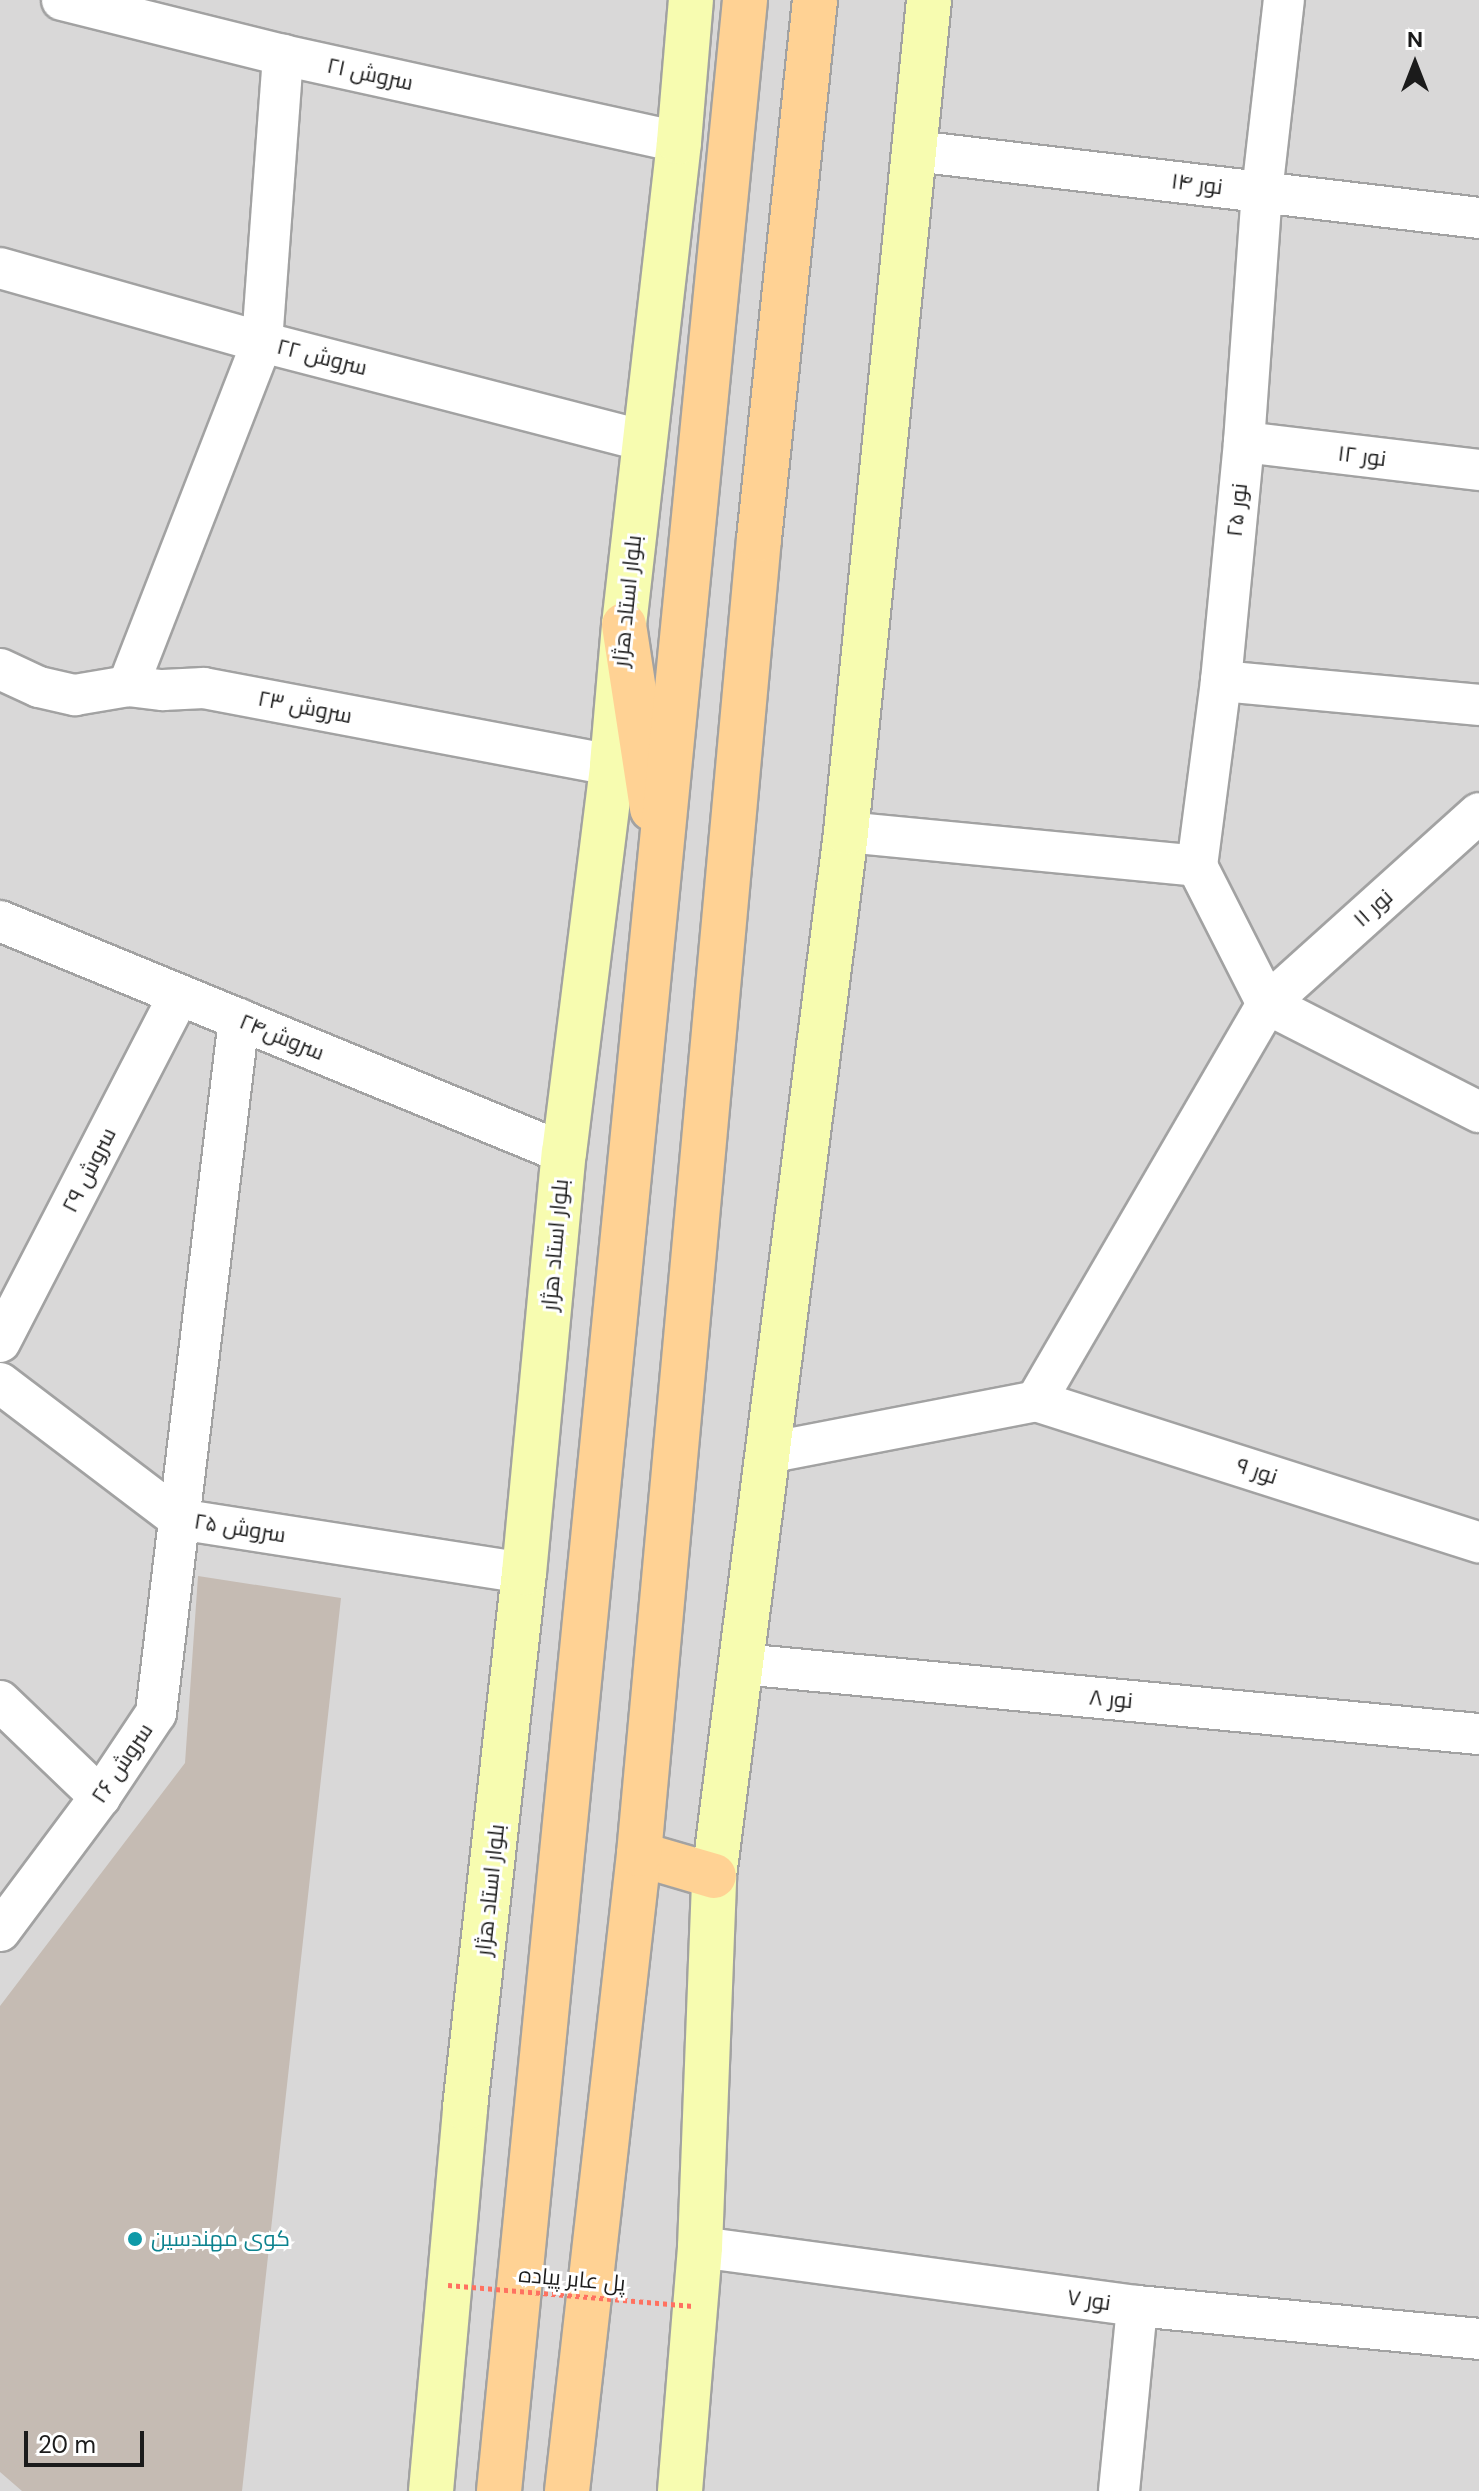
<!DOCTYPE html>
<meta charset="utf-8">
<style>
body{margin:0}
#map{position:relative;width:1479px;height:2491px;overflow:hidden;background:#eee9e0;font-family:"DM Sans",Cairo,sans-serif}
div>[style]{position:absolute}
[style*='--x']{left:calc(var(--x)*1px);top:calc(var(--y)*1px);width:calc(var(--w)*1px);rotate:calc(var(--a)*1deg)}
.residential>*{inset:0;background:#d9d8d8;transform-origin:0 0}
.building>*{inset:0;background:#c5bbb3}
.roads{filter:drop-shadow(2px 0 #a2a2a2) drop-shadow(-2px 0 #a2a2a2) drop-shadow(0 2px #a2a2a2) drop-shadow(0 -2px #a2a2a2)}
.minor>*{height:40px;margin:-20px;padding:0 20px;transform-origin:20px;border-radius:20px;background:#fff}
.secondary>*{height:44px;margin:-22px;padding:0 22px;transform-origin:22px;border-radius:22px;background:#f7fcb0}
.primary>*{height:44px;margin:-22px;padding:0 22px;transform-origin:22px;border-radius:22px;background:#ffd294}
.path-bridge>*{height:5px;margin-top:-2.5px;transform-origin:0;background:repeating-linear-gradient(90deg,#ff7160 0 4px,transparent 0 8px)}
.dots>*{width:22px;height:22px;translate:-50% -50%;box-sizing:border-box;border:4px solid #fff;border-radius:50%}
span{translate:-50% -50%;white-space:nowrap;text-align:center;line-height:1.15;-webkit-text-stroke:6px #fff;paint-order:stroke}
.street-label{font-size:22px;color:#1b1b1b}
.culture-label{font-size:22px;color:#0d838f}
.left{translate:0 -50%;text-align:left}
.north{position:absolute;left:1375px;top:24px;width:80px;height:80px;-webkit-text-stroke:6px #fff;paint-order:stroke;rotate:0deg;font-size:22px;font-weight:700;line-height:32px;text-align:center;color:#1b1b1b}
.north::after{content:'';display:block;margin:auto;width:28px;height:36px;background:#1b1b1b;clip-path:polygon(50% 0,100% 100%,50% 72%,0 100%)}
.scale{position:absolute;left:24px;top:2431px;width:120px;height:36px;box-sizing:border-box;border:4px solid #1b1b1b;border-top:0;padding-left:10px;font-size:24px;line-height:28px;white-space:nowrap;color:#1b1b1b;-webkit-text-stroke:6px #fff;paint-order:stroke}
</style>
<div id="map">
<div class="residential">
<i style="left:0;top:0;width:1479px;height:2491px"></i>
</div>
<div class="building">
<i style="clip-path:polygon(198px 1576px,341px 1598px,242px 2491px,22px 2491px,0 2472px,0 2006px,185px 1763px)"></i>
</div>
<div class="roads">
<div class="minor">
<i style="--x:62;--y:0;--w:228;--a:14"></i>
<i style="--x:283;--y:55;--w:405;--a:12.4"></i>
<i style="--x:915;--y:151;--w:568;--a:6.77"></i>
<i style="--x:0;--y:268;--w:272;--a:15.8"></i>
<i style="--x:262;--y:342;--w:396;--a:14.5"></i>
<i style="--x:1244;--y:442;--w:237;--a:6.8"></i>
<i style="--x:0;--y:669;--w:43;--a:24.8"></i>
<i style="--x:39;--y:687;--w:37;--a:13"></i>
<i style="--x:75;--y:695;--w:54;--a:-9.6"></i>
<i style="--x:128;--y:686;--w:35;--a:7"></i>
<i style="--x:163;--y:690;--w:41;--a:-2.8"></i>
<i style="--x:204;--y:688;--w:415;--a:10.7"></i>
<i style="--x:1221;--y:681;--w:259;--a:5.3"></i>
<i style="--x:128;--y:686;--w:369;--a:-68.7"></i>
<i style="--x:262;--y:342;--w:288;--a:-85.8"></i>
<i style="--x:846;--y:832;--w:353;--a:5.5"></i>
<i style="--x:0;--y:921;--w:610;--a:22.36"></i>
<i style="--x:1267;--y:1004;--w:155;--a:-116.9"></i>
<i style="--x:1197;--y:866;--w:187;--a:-82.6"></i>
<i style="--x:1221;--y:681;--w:240;--a:-84.5"></i>
<i style="--x:1244;--y:442;--w:251;--a:-85.9"></i>
<i style="--x:1262;--y:192;--w:193;--a:-83.5"></i>
<i style="--x:1267;--y:1004;--w:238;--a:27"></i>
<i style="--x:0;--y:1342;--w:388;--a:-62.7"></i>
<i style="--x:0;--y:1383;--w:225;--a:37.2"></i>
<i style="--x:179;--y:1519;--w:349;--a:8.9"></i>
<i style="--x:1036;--y:1401;--w:465;--a:17.7"></i>
<i style="--x:767;--y:1453;--w:274;--a:-10.9"></i>
<i style="--x:1036;--y:1401;--w:459;--a:-59.8"></i>
<i style="--x:1267;--y:1004;--w:285;--a:-42"></i>
<i style="--x:742;--y:1664;--w:740;--a:5.43"></i>
<i style="--x:0;--y:1701;--w:139;--a:43.8"></i>
<i style="--x:0;--y:1931;--w:167;--a:-53.3"></i>
<i style="--x:100;--y:1797;--w:101;--a:-56.3"></i>
<i style="--x:156;--y:1713;--w:699;--a:-83.18"></i>
<i style="--x:700;--y:2247;--w:441;--a:7.7"></i>
<i style="--x:1137;--y:2306;--w:344;--a:5.5"></i>
<i style="--x:1119;--y:2491;--w:186;--a:-84.4"></i>
</div>
<div class="secondary">
<i style="--x:431;--y:2491;--w:385;--a:-84.9"></i>
<i style="--x:465;--y:2108;--w:538;--a:-83.71"></i>
<i style="--x:524;--y:1573;--w:422;--a:-84.6"></i>
<i style="--x:564;--y:1153;--w:391;--a:-82.9"></i>
<i style="--x:612;--y:765;--w:141;--a:-85.1"></i>
<i style="--x:624;--y:625;--w:486;--a:-83.5"></i>
<i style="--x:679;--y:142;--w:143;--a:-85.2"></i>
<i style="--x:680;--y:2491;--w:245;--a:-85.3"></i>
<i style="--x:700;--y:2247;--w:371;--a:-87.8"></i>
<i style="--x:714;--y:1876;--w:1052;--a:-82.79"></i>
<i style="--x:846;--y:832;--w:836;--a:-84.3"></i>
</div>
<div class="primary">
<i style="--x:624;--y:625;--w:186;--a:81.3"></i>
<i style="--x:639;--y:1854;--w:78;--a:16.3"></i>
<i style="--x:499;--y:2491;--w:2503;--a:-84.36"></i>
<i style="--x:567;--y:2491;--w:641;--a:-83.55"></i>
<i style="--x:639;--y:1854;--w:1320;--a:-84.79"></i>
<i style="--x:759;--y:539;--w:542;--a:-84.07"></i>
</div>
</div>
<div class="path-bridge">
<i style="--x:448;--y:2285;--w:246;--a:4.9"></i>
</div>
<div class="dots">
<i style="left:135px;top:2239px;background:#0f9aa8"></i>
</div>
<div class="street-label">
<span style="left:370px;top:74px;rotate:12deg">سروش ۲۱</span>
<span style="left:1197px;top:184px;rotate:7deg">نور ۱۴</span>
<span style="left:322px;top:357px;rotate:14deg">سروش ۲۲</span>
<span style="left:1362px;top:456px;rotate:7deg">نور ۱۲</span>
<span style="left:1237px;top:510px;rotate:-84deg">نور ۲۵</span>
<span style="left:627px;top:601px;rotate:-84deg">بلوار استاد هژار</span>
<span style="left:305px;top:707px;rotate:11deg">سروش ۲۳</span>
<span style="left:1373px;top:908px;rotate:-42deg">نور ۱۱</span>
<span style="left:282px;top:1037px;rotate:22deg">سروش۲۴</span>
<span style="left:89px;top:1170px;rotate:-63deg">سروش ۲۹</span>
<span style="left:555px;top:1245px;rotate:-85deg">بلوار استاد هژار</span>
<span style="left:1257px;top:1471px;rotate:18deg">نور ۹</span>
<span style="left:240px;top:1528px;rotate:9deg">سروش ۲۵</span>
<span style="left:1111px;top:1699px;rotate:5deg">نور ۸</span>
<span style="left:122px;top:1763px;rotate:-56deg">سروش ۲۶</span>
<span style="left:490px;top:1890px;rotate:-84deg">بلوار استاد هژار</span>
<span style="left:572px;top:2279px;rotate:5deg">پل عابر پیاده</span>
<span style="left:1089px;top:2300px;rotate:8deg">نور ۷</span>
</div>
<div class="culture-label">
<span class="left" style="left:151px;top:2239px">کوی مهندسین</span>
</div>
<div class="north">N</div>
<div class="scale">20 m</div>
</div>
